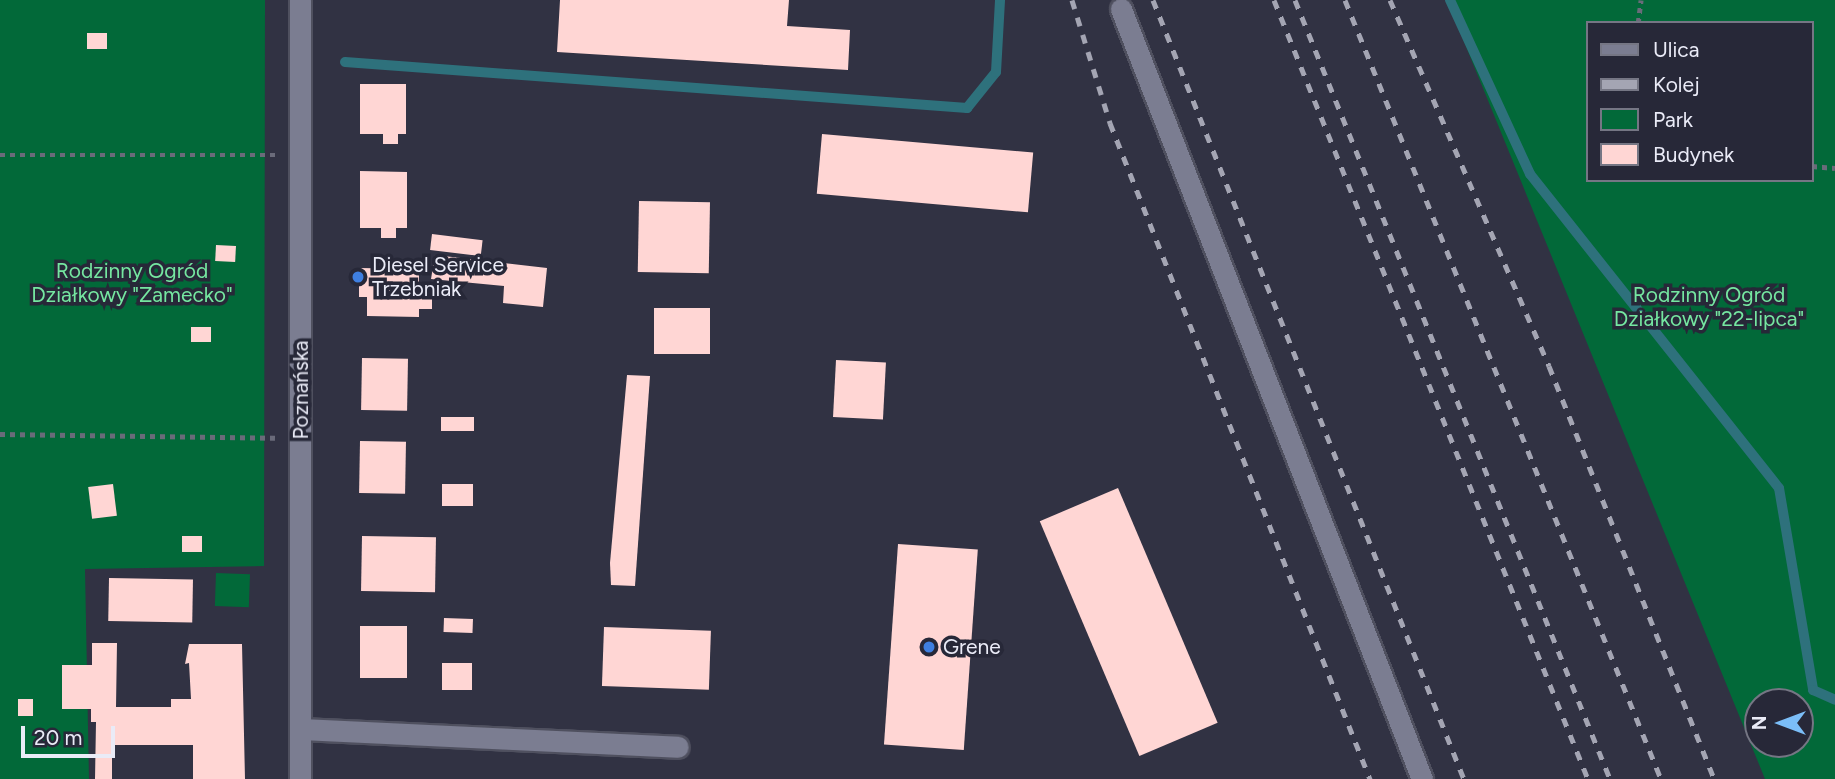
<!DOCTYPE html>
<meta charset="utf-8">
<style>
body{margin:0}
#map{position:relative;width:1835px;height:779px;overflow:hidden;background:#313243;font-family:Figtree,sans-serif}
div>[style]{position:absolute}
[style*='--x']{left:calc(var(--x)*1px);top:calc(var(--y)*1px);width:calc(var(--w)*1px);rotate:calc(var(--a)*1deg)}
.green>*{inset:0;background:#026939;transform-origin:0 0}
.stream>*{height:10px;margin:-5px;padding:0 5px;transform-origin:5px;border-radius:5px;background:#2e717c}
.building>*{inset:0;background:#ffd6d4;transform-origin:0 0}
.path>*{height:4.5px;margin-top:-2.25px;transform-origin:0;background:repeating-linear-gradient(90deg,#6a6b7a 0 5px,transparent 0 10px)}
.roads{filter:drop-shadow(2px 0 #4f505f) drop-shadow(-2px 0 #4f505f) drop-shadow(0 2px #4f505f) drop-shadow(0 -2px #4f505f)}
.minor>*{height:21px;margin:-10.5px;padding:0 10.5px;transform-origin:10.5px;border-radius:10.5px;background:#7b7d91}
.rail>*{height:5px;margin-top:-2.5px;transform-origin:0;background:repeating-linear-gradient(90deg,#a4a5b3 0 9px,transparent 0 18px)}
.dots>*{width:19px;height:19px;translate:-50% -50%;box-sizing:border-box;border:4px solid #272838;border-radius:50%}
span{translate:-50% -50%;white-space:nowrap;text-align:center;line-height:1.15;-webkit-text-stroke:7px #272838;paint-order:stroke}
.poi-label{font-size:21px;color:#eaebf7}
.left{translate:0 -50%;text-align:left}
.park-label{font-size:21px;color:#75e7a1}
.street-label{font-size:21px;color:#eaebf7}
.legend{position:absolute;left:1586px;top:21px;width:228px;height:161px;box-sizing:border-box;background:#272838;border:2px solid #757684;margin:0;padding:9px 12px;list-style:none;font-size:21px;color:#eaebf7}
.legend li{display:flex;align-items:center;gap:14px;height:35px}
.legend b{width:35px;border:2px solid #757684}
.north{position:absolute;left:1744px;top:688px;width:70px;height:70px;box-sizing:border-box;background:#272838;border:2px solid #757684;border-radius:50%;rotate:270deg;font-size:19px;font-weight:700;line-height:28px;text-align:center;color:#eaebf7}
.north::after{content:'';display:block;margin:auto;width:24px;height:32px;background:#7bbef8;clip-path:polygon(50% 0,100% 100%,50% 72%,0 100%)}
.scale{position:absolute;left:21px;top:726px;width:94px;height:32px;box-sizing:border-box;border:4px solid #eaebf7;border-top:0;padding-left:9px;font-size:21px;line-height:24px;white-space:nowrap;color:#eaebf7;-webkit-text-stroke:5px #272838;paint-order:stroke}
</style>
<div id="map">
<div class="green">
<i style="clip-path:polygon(0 0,265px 0,264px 566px,85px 569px,89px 779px,0 779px)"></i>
<i style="clip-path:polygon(evenodd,1447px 0,1835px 0,1835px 779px,1765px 779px,1447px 0,1588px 23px,1812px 23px,1812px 180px,1588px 180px,1588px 23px,1447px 0,1800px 702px,1800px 744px,1758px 744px,1758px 702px,1800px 702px)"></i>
<i style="left:216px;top:573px;width:34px;height:33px;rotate:2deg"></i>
</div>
<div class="stream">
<i style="--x:1450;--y:0;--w:192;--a:65.3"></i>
<i style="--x:1530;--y:174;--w:401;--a:51.6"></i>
<i style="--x:1779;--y:488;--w:205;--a:80.4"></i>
<i style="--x:1813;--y:690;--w:24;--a:24"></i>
<i style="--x:345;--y:62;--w:624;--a:4.23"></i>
<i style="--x:967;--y:108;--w:46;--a:-51.1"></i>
<i style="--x:996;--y:72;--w:72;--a:-86.8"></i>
</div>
<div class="building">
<i style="clip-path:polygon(560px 0,789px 0,787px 26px,850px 30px,848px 70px,557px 52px)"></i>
<i style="left:87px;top:33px;width:20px;height:16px"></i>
<i style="clip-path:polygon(360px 84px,406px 84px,406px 134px,398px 134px,398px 144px,383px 144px,383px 134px,360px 134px)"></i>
<i style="left:822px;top:134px;width:212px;height:60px;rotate:5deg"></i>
<i style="clip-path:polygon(360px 171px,407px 172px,407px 228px,396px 228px,396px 238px,381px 238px,381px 228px,360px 228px)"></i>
<i style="left:639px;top:201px;width:71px;height:71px;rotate:1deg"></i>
<i style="left:432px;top:234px;width:51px;height:16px;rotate:7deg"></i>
<i style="left:216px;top:245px;width:20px;height:16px;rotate:3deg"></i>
<i style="clip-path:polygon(435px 255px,547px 268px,543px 307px,503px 303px,504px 286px,431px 279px)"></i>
<i style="clip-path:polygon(359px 268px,419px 269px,419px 293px,432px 293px,432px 309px,419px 309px,419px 317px,367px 316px,367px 297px,359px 297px)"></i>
<i style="left:654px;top:308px;width:56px;height:46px"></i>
<i style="left:191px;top:327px;width:20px;height:15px"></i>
<i style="left:362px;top:358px;width:46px;height:52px;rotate:1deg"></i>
<i style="left:836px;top:360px;width:50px;height:57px;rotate:3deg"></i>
<i style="clip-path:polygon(627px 375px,650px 376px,635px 586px,611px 585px,610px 563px)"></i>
<i style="left:441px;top:417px;width:33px;height:14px"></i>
<i style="left:360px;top:441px;width:46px;height:52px;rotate:1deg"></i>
<i style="left:113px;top:484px;width:32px;height:25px;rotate:83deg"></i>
<i style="left:442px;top:484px;width:31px;height:22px"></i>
<i style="left:1118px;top:488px;width:255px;height:85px;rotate:67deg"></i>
<i style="left:182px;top:536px;width:20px;height:16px"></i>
<i style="left:362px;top:536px;width:74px;height:55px;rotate:1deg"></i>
<i style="left:898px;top:544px;width:80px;height:201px;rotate:4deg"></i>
<i style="left:109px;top:578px;width:84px;height:43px;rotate:1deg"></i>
<i style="left:444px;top:618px;width:29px;height:14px;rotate:2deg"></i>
<i style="left:360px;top:626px;width:47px;height:52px"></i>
<i style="left:604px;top:627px;width:107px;height:59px;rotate:2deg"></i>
<i style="clip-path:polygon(92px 643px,117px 643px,116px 707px,171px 707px,171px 699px,191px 699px,189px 663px,185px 664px,189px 644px,242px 644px,245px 779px,193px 779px,193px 745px,112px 745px,112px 779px,95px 779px,96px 722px,91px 722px,91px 709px,62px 709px,62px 665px,92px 665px)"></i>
<i style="left:442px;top:663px;width:30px;height:27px"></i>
<i style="left:33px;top:699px;width:17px;height:15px;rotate:90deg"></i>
</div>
<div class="path">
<i style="--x:1638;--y:23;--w:23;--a:-83"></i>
<i style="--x:0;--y:155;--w:275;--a:0"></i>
<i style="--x:1812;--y:166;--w:23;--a:5"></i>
<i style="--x:0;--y:434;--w:275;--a:0.8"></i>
</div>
<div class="roads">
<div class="minor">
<i style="--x:1121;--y:9;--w:827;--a:68.65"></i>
<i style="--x:301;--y:729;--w:377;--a:2.7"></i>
<i style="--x:300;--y:779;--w:779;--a:-90"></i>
</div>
</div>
<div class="rail">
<i style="--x:1072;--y:0;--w:129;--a:72.8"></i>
<i style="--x:1110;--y:123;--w:706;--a:68.38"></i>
<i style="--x:1153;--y:0;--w:839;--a:68.24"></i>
<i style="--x:1274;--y:0;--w:840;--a:68.05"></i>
<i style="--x:1295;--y:0;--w:840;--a:67.98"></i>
<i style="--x:1345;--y:0;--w:841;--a:67.92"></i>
<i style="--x:1390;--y:0;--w:399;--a:66.5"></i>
<i style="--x:1549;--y:366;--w:445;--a:68.2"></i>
</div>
<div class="dots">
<i style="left:358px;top:277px;background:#3f7fe0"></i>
<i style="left:929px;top:647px;background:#3f7fe0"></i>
</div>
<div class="poi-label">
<span class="left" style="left:372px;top:277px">Diesel Service<br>Trzebniak</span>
<span class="left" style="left:943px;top:647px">Grene</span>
</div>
<div class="park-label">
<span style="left:132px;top:283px">Rodzinny Ogród<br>Działkowy "Zamecko"</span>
<span style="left:1709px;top:307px">Rodzinny Ogród<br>Działkowy "22-lipca"</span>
</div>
<div class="street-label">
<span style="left:301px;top:390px;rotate:-90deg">Poznańska</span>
</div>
<ul class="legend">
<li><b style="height:9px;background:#7b7d91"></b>Ulica</li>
<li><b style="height:9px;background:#a4a5b3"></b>Kolej</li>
<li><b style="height:19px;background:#026939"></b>Park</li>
<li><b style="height:19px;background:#ffd6d4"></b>Budynek</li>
</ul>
<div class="north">N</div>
<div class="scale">20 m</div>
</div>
